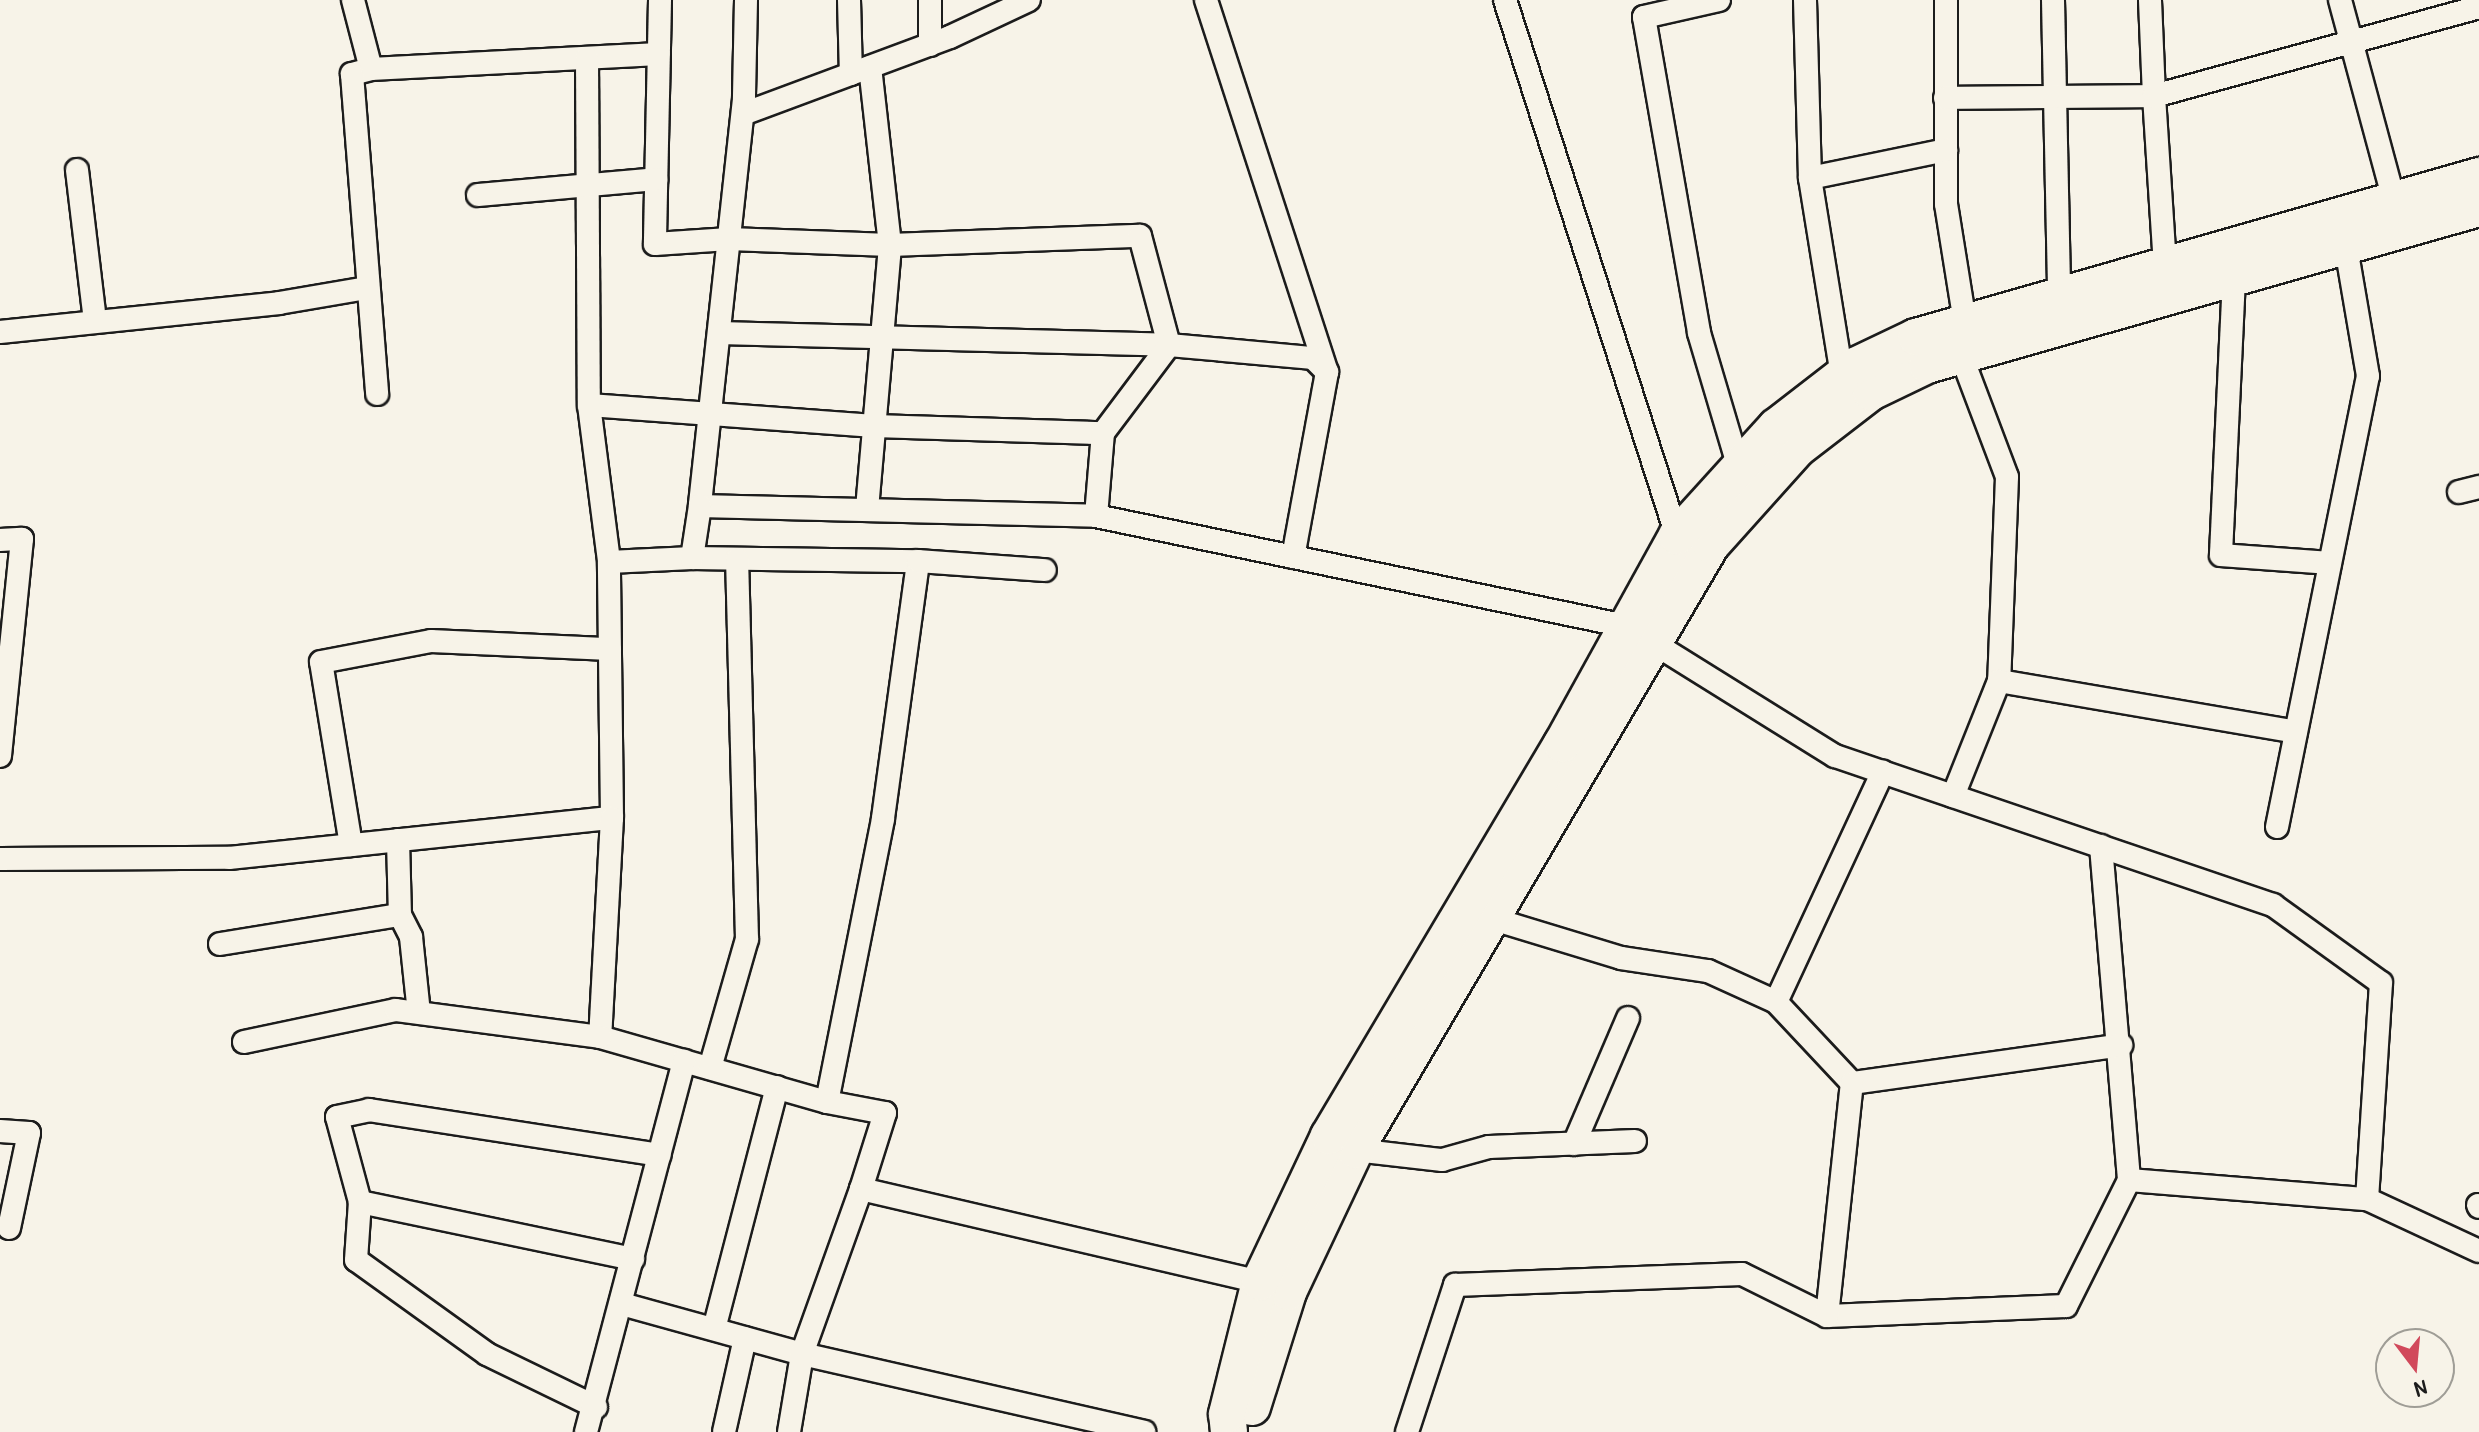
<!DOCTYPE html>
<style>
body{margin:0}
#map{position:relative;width:2479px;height:1432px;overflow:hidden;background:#f7f3e8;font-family:"Patrick Hand",sans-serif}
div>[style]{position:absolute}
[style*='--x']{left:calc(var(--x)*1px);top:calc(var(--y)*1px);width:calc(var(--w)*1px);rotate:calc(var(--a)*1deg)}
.roads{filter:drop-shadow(2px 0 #1c1c1c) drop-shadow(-2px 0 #1c1c1c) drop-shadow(0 2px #1c1c1c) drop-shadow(0 -2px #1c1c1c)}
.minor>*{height:22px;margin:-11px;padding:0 11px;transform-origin:11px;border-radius:11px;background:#f7f3e8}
.primary>*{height:36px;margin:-18px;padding:0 18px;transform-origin:18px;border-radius:18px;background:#f7f3e8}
span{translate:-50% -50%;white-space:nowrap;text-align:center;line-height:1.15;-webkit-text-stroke:6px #f7f3e8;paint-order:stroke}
.north{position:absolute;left:2375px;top:1328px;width:80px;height:80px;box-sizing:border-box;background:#f7f3e8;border:2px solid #9f9d96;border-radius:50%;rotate:164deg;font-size:22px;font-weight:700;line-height:32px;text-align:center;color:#1c1c1c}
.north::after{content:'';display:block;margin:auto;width:28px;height:36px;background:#d1495b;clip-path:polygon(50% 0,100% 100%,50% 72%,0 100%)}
</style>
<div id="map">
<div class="roads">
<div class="minor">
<i style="--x:353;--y:0;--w:71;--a:75.4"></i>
<i style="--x:371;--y:69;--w:288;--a:-3"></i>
<i style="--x:660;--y:0;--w:244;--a:91.2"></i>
<i style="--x:655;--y:244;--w:74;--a:-3.9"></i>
<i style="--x:729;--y:239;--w:161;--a:2.1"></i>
<i style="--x:890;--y:245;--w:250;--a:-2.1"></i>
<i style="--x:1140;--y:236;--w:113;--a:75.1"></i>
<i style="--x:746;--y:0;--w:99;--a:91.2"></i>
<i style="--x:744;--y:99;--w:409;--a:96.2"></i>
<i style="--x:700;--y:506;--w:396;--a:1.4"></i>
<i style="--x:1096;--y:516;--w:541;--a:11.73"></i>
<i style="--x:1626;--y:626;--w:246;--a:31.9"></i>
<i style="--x:1835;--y:756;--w:463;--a:18.8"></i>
<i style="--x:2273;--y:905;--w:133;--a:35.8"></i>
<i style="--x:2381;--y:983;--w:216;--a:93.7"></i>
<i style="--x:2367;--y:1199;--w:123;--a:24.9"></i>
<i style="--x:849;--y:0;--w:74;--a:88.5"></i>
<i style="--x:930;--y:0;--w:45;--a:90"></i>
<i style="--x:1206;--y:0;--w:391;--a:72"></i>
<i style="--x:1327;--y:372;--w:188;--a:100.4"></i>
<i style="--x:1505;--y:0;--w:563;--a:72.21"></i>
<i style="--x:1719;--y:0;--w:77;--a:167.2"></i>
<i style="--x:1644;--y:17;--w:321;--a:80.1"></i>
<i style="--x:1699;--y:333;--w:141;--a:73.5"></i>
<i style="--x:1805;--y:0;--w:178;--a:88.4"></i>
<i style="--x:1810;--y:178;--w:201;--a:80.8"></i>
<i style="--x:1946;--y:0;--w:204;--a:90"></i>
<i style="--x:1946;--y:204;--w:133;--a:80.9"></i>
<i style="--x:2053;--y:0;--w:296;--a:88.8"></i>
<i style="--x:2340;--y:0;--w:219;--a:74.9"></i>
<i style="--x:587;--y:58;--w:347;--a:89.7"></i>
<i style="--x:589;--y:405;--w:286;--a:4.2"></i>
<i style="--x:874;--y:426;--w:229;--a:1.8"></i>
<i style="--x:371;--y:69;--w:20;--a:165"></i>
<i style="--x:352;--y:74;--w:321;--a:85.5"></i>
<i style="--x:1945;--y:98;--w:209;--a:-0.5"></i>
<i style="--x:2154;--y:96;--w:96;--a:-92.4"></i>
<i style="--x:743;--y:114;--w:221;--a:-20.4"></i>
<i style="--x:950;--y:37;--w:87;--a:-25.1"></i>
<i style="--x:77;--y:170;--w:151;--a:83.2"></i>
<i style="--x:1810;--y:178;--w:139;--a:-11.6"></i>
<i style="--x:478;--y:195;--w:179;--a:-5.1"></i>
<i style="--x:2165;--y:266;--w:170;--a:-93.7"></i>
<i style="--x:2154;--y:96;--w:337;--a:-15.3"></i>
<i style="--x:2234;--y:278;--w:277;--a:92.7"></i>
<i style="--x:2221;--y:555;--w:109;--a:4.2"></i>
<i style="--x:0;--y:332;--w:281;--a:-5.9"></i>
<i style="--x:279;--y:303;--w:89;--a:-9.7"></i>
<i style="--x:719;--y:333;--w:450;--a:1.5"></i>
<i style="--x:1169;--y:345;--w:145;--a:5.2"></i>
<i style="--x:1313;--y:358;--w:20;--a:45"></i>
<i style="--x:1961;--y:355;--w:130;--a:69.3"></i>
<i style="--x:2007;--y:477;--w:204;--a:92.2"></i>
<i style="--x:1999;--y:681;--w:301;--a:9.7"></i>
<i style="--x:589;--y:405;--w:158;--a:82.7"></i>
<i style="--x:2459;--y:492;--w:21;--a:-14"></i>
<i style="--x:867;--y:509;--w:265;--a:-85"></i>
<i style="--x:890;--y:245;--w:179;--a:-96.4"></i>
<i style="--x:1096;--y:516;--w:83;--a:-85.2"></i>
<i style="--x:1103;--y:433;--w:110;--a:-53.1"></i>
<i style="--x:0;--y:540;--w:22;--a:-3"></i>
<i style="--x:22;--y:539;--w:218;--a:95.8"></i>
<i style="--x:692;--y:558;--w:226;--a:0.8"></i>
<i style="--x:1953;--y:796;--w:124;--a:-68.2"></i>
<i style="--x:612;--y:818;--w:256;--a:-90.7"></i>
<i style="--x:609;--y:562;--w:83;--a:-2.8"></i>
<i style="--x:692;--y:558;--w:53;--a:-81.3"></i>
<i style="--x:2277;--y:827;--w:460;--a:-78.6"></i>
<i style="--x:2368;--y:376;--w:131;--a:-99.7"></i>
<i style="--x:398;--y:840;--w:75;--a:88.5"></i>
<i style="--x:400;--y:915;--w:25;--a:63"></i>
<i style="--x:411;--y:937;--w:76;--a:84"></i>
<i style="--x:351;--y:845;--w:185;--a:-99.3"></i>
<i style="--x:321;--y:662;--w:112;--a:-10.8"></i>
<i style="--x:431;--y:641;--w:179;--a:2.6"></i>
<i style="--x:2101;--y:846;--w:335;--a:85.2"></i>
<i style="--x:2129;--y:1180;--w:239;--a:4.6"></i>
<i style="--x:0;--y:859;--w:229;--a:-0.3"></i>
<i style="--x:229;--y:858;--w:385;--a:-6"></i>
<i style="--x:612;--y:818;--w:219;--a:93.1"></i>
<i style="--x:600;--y:1037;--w:236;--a:16"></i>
<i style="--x:827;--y:1102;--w:59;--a:10.7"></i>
<i style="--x:885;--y:1113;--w:80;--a:107.5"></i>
<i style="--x:861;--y:1189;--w:410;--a:13.1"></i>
<i style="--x:1493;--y:919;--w:134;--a:16.9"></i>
<i style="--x:1621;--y:958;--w:88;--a:8.5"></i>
<i style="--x:1708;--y:971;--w:75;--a:24.5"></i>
<i style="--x:1776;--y:1002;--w:254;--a:-65.1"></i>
<i style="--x:220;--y:944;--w:182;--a:-9.2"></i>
<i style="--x:1776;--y:1002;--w:111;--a:46.8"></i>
<i style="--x:1852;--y:1083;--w:272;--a:-8"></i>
<i style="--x:244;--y:1042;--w:155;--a:-11.9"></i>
<i style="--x:396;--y:1010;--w:206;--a:7.5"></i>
<i style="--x:710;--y:1068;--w:134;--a:-74"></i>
<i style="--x:747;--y:939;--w:380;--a:-91.5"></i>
<i style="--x:827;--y:1102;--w:289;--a:-78.8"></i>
<i style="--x:883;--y:818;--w:259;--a:-82.2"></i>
<i style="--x:918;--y:561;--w:127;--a:4.1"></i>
<i style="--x:0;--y:1131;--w:29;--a:4"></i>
<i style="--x:29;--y:1133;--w:97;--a:101.9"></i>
<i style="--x:1574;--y:1144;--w:137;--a:-66.8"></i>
<i style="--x:1355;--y:1150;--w:88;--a:6.6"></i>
<i style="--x:1442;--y:1160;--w:49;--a:-15.5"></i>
<i style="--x:1489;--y:1147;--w:146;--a:-2.4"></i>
<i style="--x:360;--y:1202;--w:279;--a:11.8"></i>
<i style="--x:2478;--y:1205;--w:2;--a:63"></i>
<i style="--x:622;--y:1304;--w:187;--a:15.5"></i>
<i style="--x:802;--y:1354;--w:351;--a:12.8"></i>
<i style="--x:1827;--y:1316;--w:239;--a:-2.4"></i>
<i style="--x:2066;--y:1306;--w:141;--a:-63.4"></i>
<i style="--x:714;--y:1329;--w:250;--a:-75.4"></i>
<i style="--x:596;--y:1407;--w:121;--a:-154.1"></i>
<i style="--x:487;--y:1354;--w:161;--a:-144.3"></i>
<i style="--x:356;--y:1260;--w:58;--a:-86.1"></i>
<i style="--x:360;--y:1202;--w:88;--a:-105.1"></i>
<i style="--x:337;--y:1117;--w:33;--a:-12"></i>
<i style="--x:369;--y:1110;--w:294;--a:8.8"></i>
<i style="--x:586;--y:1432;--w:384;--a:-75.2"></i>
<i style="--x:724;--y:1432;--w:96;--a:-77.4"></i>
<i style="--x:789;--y:1432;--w:79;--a:-80.5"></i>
<i style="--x:802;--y:1354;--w:175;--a:-70.3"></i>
<i style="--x:1407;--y:1432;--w:155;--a:-71.9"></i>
<i style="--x:1455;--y:1285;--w:287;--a:-2.2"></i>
<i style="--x:1742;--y:1274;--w:95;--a:26.3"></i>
<i style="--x:1827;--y:1316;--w:234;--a:-83.9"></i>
</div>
<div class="primary">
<i style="--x:1252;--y:1407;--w:121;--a:-72.6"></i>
<i style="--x:1288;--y:1292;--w:157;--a:-64.7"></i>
<i style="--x:1355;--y:1150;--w:702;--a:-59.53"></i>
<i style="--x:1711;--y:545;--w:129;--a:-48.1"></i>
<i style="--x:1797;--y:449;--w:93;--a:-37.6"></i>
<i style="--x:1871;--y:392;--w:62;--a:-25.7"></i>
<i style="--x:1927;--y:365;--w:574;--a:-15.88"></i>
<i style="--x:1229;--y:1432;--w:18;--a:-96"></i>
<i style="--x:1227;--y:1414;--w:136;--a:-76"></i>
<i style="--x:1260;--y:1282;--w:161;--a:-64.7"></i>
<i style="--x:1329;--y:1136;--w:456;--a:-59.3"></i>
<i style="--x:1562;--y:744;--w:238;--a:-61.1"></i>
<i style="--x:1677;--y:536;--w:147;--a:-47.8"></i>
<i style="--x:1776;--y:427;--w:100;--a:-37.7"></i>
<i style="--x:1855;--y:366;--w:68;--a:-25.4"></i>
<i style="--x:1916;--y:337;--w:586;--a:-15.96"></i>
</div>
</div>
<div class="north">N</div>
</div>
